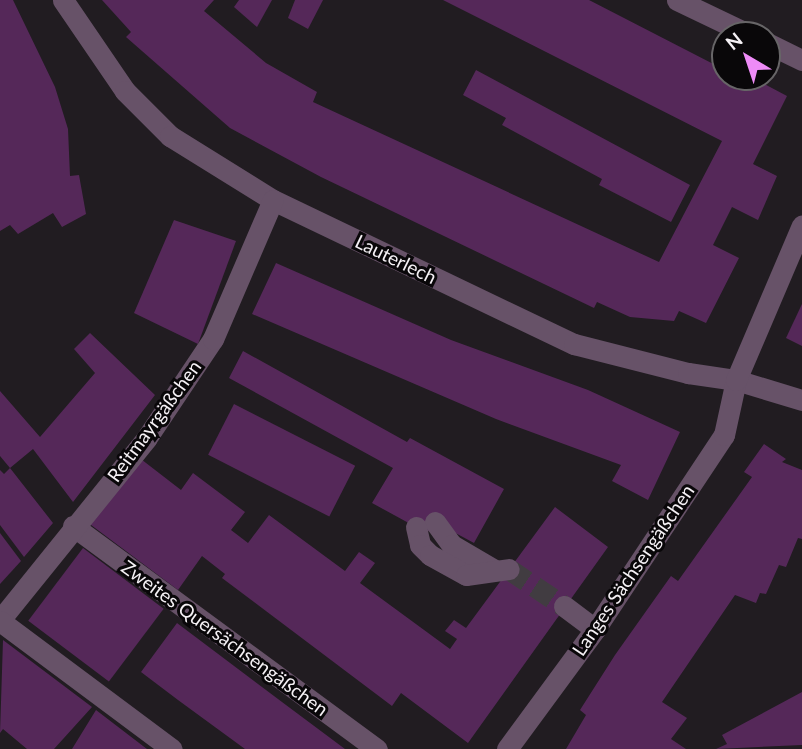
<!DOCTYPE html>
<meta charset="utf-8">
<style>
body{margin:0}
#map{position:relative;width:802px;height:749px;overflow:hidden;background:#211c21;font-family:Lato,sans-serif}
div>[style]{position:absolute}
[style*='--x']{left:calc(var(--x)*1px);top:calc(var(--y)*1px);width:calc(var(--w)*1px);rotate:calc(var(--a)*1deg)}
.building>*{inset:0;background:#552859;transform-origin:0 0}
.minor-tunnel>*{height:21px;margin-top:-10.5px;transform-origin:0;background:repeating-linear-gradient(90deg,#413c41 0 21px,transparent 0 31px)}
.minor>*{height:21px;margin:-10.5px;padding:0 10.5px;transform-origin:10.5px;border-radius:10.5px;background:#675268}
span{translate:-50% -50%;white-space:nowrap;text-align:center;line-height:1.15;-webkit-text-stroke:6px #090709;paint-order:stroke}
.street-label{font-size:19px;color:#f5f1f5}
.north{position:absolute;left:711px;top:21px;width:70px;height:70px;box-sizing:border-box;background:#090709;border:2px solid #676567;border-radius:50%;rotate:321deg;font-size:19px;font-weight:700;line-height:28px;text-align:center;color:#f5f1f5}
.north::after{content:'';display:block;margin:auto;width:24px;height:32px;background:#ee8bf7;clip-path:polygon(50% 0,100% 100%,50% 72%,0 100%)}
</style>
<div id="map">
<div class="building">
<i style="clip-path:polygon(0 0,13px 0,55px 87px,68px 129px,70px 176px,79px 175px,86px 214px,62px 227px,53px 213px,18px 234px,10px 225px,0 231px)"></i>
<i style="clip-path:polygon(102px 0,214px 0,204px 11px,266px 63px,317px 92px,313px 102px,659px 262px,722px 141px,443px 0,589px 0,725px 70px,725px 77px,751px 83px,753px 78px,787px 96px,753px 164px,777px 176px,758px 220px,732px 207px,713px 245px,739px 258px,706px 323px,679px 311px,674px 321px,630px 317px,597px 302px,594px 308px,321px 177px,230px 128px,126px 37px,131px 32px)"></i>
<i style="clip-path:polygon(239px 0,272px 0,257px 27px,234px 7px)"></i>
<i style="clip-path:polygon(295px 0,323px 0,308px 29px,288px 18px)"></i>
<i style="clip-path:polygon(476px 70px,690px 185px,671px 222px,599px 185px,602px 179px,502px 125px,506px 118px,463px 95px)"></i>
<i style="clip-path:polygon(174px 220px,236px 241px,198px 344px,134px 313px)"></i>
<i style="clip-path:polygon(276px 263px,451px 340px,588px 390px,680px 432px,648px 500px,612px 481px,621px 465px,496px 419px,252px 314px)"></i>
<i style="clip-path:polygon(802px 304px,802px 346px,786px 338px)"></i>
<i style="clip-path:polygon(90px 333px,155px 395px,73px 502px,33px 449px,10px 468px,0 456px,0 391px,40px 437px,95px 373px,74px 349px)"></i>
<i style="clip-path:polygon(243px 351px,407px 442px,410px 438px,504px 489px,474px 543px,435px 522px,427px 533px,372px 503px,393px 468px,229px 378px)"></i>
<i style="left:234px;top:404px;width:136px;height:57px;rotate:27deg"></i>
<i style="clip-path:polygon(764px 444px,786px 459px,782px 462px,802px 470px,802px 539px,798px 538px,786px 567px,779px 565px,766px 594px,760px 593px,756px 603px,735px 595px,662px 702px,687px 718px,671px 739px,686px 749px,566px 749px,586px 715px,580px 710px,615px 655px,671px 576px,678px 581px,752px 477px,744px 472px)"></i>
<i style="clip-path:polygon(137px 456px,181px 490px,193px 473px,245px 512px,231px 530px,248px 543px,269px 515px,345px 571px,359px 552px,375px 563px,360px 583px,450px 649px,457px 639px,445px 631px,454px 620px,466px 628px,555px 507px,608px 547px,468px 743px,401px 693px,392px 706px,222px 578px,225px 574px,202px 556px,178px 590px,87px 522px)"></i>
<i style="clip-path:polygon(10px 468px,53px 523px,24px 557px,0 525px,0 470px,4px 474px)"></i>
<i style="clip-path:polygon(0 533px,21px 561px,0 584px)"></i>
<i style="left:83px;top:548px;width:101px;height:91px;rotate:37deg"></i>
<i style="clip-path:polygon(177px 623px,286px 705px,345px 749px,245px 749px,178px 700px,141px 672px)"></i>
<i style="clip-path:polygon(3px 640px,92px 707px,54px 749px,27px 749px,3px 729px,0 733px)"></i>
<i style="clip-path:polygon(802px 692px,802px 745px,716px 749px,727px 744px,722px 735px)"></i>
<i style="clip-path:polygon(96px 710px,143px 746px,147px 749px,72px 749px)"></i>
</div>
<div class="minor-tunnel">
<i style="--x:509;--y:569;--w:66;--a:33.9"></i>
</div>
<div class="minor">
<i style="--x:63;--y:0;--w:110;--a:55.7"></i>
<i style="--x:125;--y:91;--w:64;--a:45"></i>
<i style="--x:170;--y:136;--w:121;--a:31.9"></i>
<i style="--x:273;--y:200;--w:334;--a:25.6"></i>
<i style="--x:574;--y:344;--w:118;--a:14.3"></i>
<i style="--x:688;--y:373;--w:49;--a:8.3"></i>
<i style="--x:736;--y:380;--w:69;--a:16.9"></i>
<i style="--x:677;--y:0;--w:81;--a:25.6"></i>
<i style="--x:767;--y:43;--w:39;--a:26"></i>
<i style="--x:435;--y:522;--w:29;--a:54"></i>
<i style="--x:452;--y:545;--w:48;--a:30.3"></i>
<i style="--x:73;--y:526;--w:377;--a:36.3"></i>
<i style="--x:416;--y:527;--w:18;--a:77"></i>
<i style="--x:420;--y:545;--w:14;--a:45"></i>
<i style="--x:430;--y:555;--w:41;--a:29.1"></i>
<i style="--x:466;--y:575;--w:43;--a:-7.9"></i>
<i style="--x:564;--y:606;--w:39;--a:37"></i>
<i style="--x:0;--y:620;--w:233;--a:-51.1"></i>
<i style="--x:146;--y:439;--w:120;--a:-56.2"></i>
<i style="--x:213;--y:339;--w:151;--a:-66.7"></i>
<i style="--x:0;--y:621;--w:214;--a:36.7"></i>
<i style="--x:507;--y:749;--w:149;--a:-53.7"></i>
<i style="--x:595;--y:629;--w:233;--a:-56.4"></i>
<i style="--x:724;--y:435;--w:56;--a:-77.7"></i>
<i style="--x:736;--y:380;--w:168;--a:-66.9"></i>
</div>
<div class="street-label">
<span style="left:396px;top:259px;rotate:26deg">Lauterlech</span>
<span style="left:154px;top:421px;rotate:-54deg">Reitmayrgäßchen</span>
<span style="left:633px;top:570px;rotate:-56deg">Langes Sächsengäßchen</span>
<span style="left:225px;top:638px;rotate:36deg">Zweites Quersächsengäßchen</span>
</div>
<div class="north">N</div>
</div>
